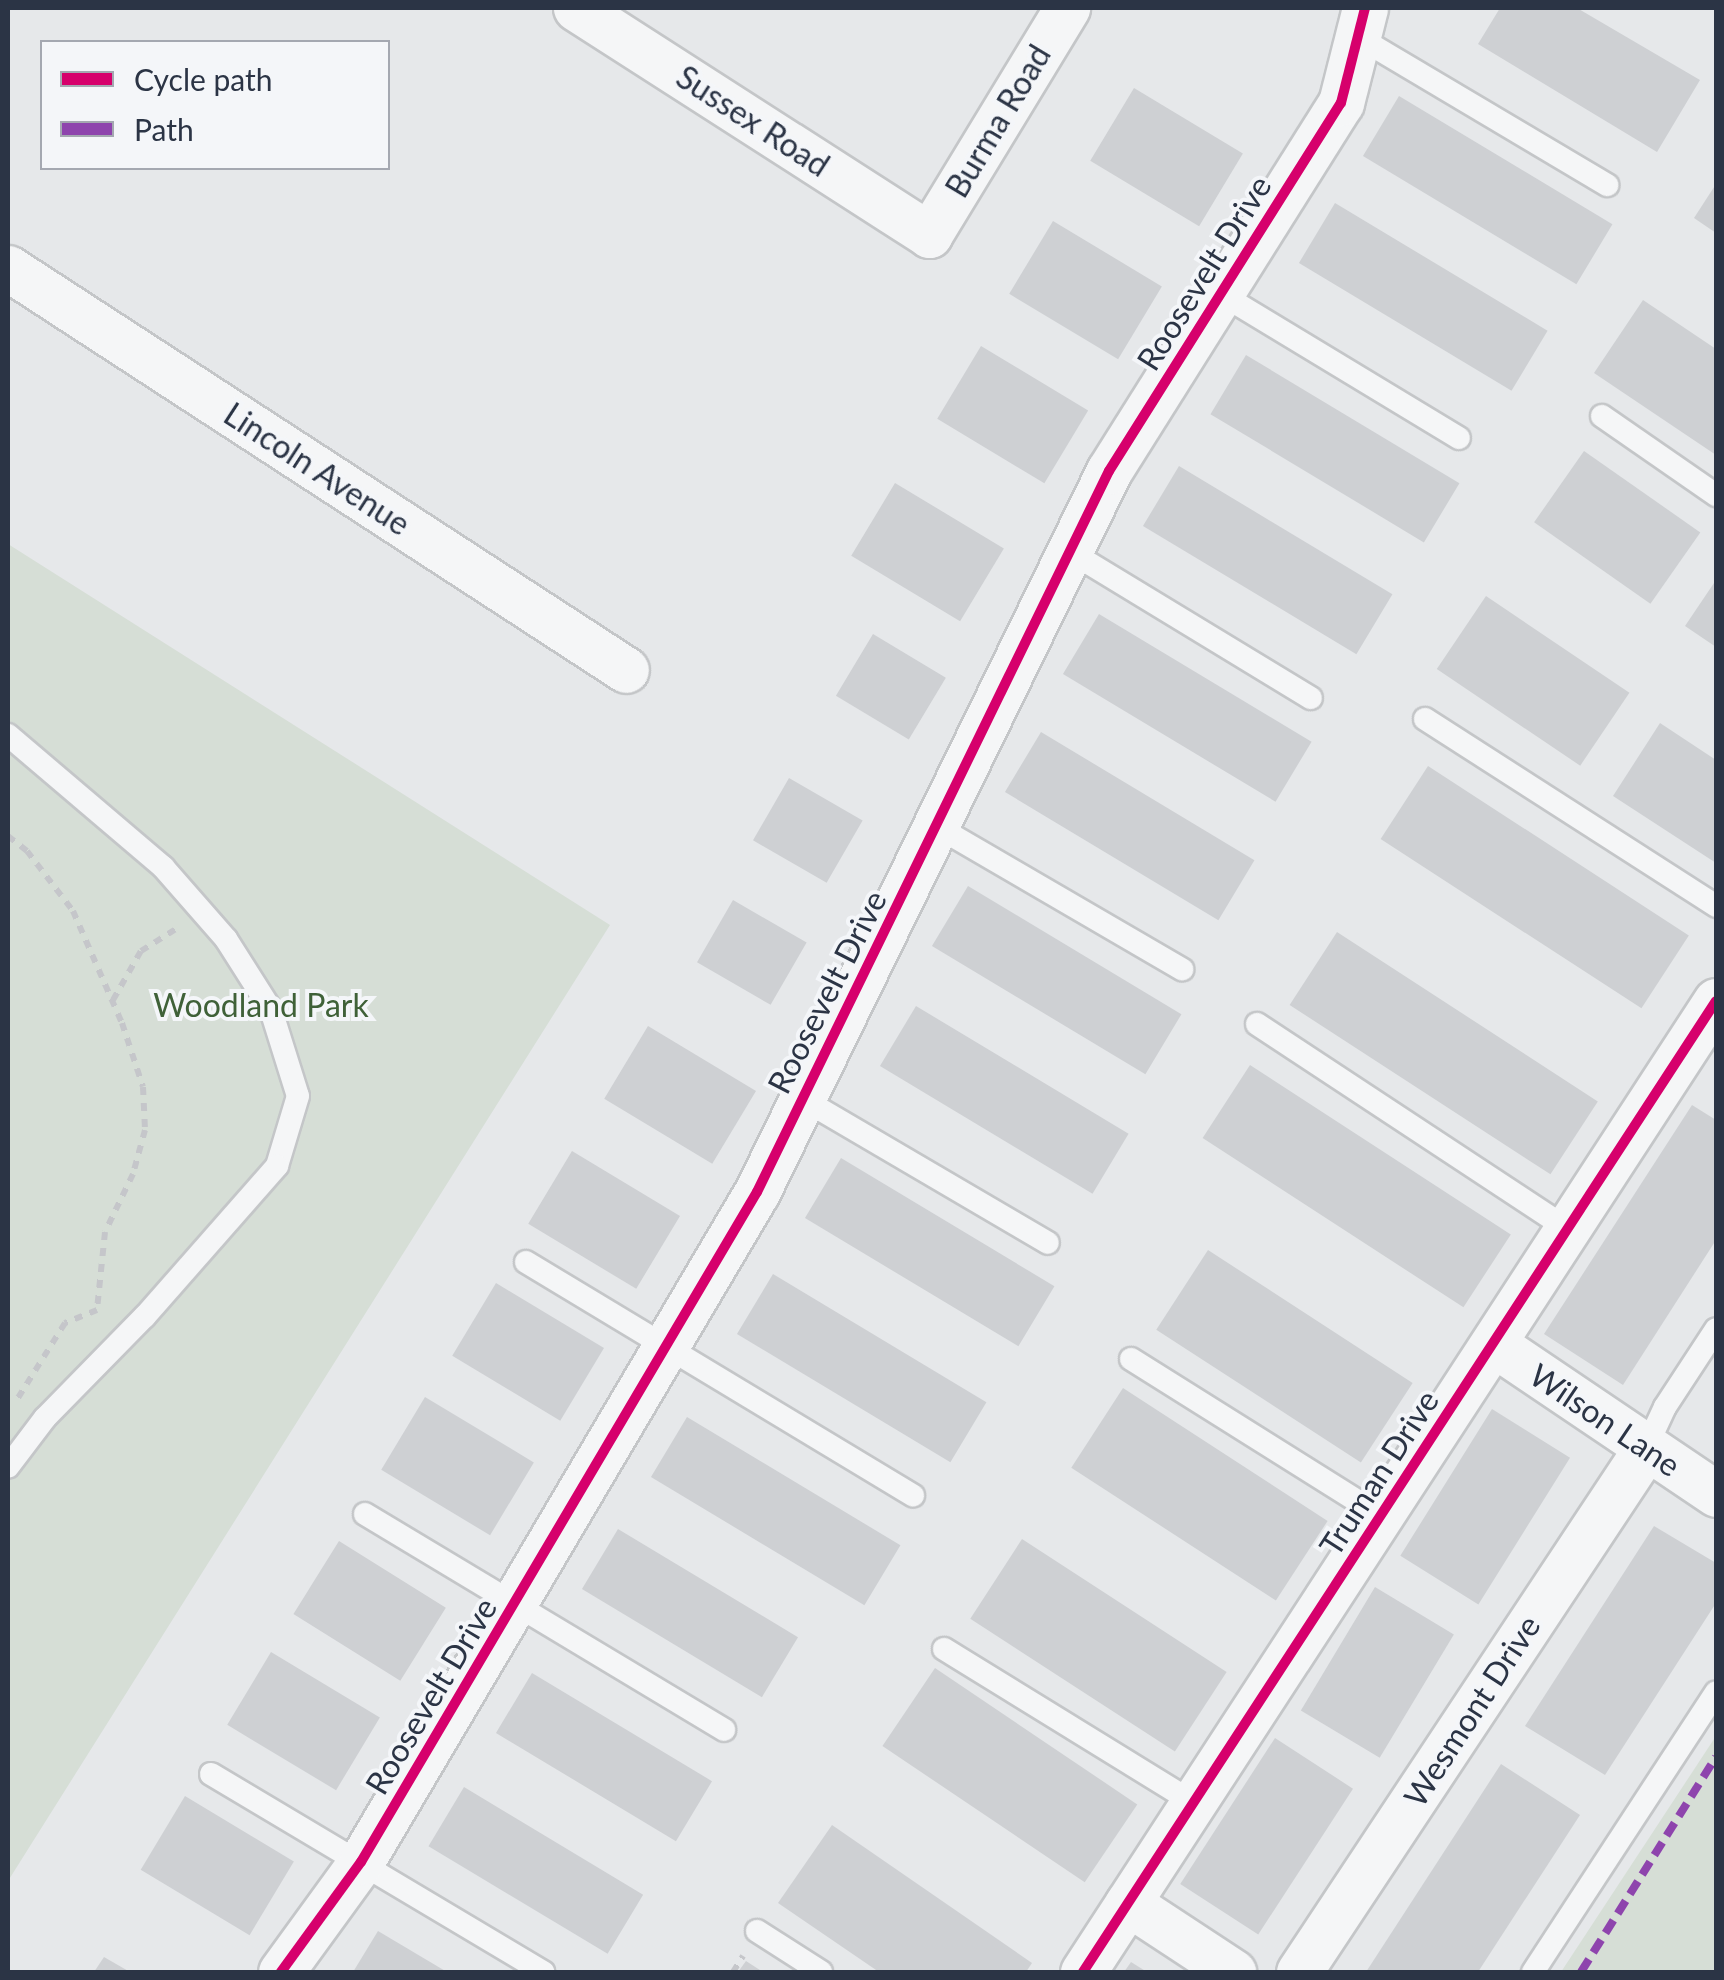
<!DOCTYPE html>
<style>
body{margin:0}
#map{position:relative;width:1724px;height:1980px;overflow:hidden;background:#e6e8ea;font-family:Lato,sans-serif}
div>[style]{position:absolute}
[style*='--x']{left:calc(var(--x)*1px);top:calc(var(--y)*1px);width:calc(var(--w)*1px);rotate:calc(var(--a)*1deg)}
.green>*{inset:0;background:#d6ded6}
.building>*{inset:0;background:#ced0d3;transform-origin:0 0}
.path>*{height:6px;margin-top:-3px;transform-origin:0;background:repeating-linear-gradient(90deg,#c5c6ca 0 8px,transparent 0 16px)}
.roads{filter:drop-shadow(2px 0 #c4c6c8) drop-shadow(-2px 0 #c4c6c8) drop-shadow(0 2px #c4c6c8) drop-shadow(0 -2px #c4c6c8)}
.service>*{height:22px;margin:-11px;padding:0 11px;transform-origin:11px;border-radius:11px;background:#f5f6f7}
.minor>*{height:45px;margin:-22.5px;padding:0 22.5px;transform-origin:22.5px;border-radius:22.5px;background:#f5f6f7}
.quiet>*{height:8px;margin-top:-4px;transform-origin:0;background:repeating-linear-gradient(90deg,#8e44ad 0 15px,transparent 0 23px)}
.cycleway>*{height:10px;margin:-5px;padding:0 5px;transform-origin:5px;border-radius:5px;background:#d6006c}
span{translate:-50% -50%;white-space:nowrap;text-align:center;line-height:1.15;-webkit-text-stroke:8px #f4f6f9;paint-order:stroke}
.street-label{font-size:32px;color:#2b3445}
.park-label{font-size:32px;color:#3f6138}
.frame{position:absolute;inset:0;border:10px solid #2b3445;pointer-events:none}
.legend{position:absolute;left:40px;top:40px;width:350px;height:130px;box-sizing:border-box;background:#f4f6f9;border:2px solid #a4a8b1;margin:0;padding:12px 18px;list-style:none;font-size:30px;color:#2b3445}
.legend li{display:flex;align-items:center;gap:20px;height:50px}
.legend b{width:50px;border:2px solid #a4a8b1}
</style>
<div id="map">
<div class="green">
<i style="clip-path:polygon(8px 544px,610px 925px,657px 954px,610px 925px,8px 1881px)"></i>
<i style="clip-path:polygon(1716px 1736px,1716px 1972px,1561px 1972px)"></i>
</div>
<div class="building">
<i style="clip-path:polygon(1500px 8px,1577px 8px,1700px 80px,1657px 152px,1478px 44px)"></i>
<i style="left:1134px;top:88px;width:127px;height:85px;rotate:31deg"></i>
<i style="left:1399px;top:96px;width:249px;height:70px;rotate:31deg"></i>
<i style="clip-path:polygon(1716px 184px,1716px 233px,1694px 218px)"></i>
<i style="left:1335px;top:203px;width:248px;height:70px;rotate:31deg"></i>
<i style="left:1053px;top:221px;width:127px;height:85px;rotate:31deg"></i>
<i style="clip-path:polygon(1643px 300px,1716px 349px,1716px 455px,1594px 373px)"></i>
<i style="left:981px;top:346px;width:125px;height:85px;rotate:31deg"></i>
<i style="left:1246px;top:355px;width:249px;height:69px;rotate:31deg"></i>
<i style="left:1584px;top:451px;width:142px;height:87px;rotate:35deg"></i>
<i style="left:1179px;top:466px;width:249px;height:70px;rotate:31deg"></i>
<i style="left:895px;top:483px;width:127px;height:85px;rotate:31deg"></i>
<i style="clip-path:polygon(1716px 580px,1716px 647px,1685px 626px)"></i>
<i style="left:1486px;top:596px;width:173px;height:88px;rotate:34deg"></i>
<i style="left:1099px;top:614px;width:248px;height:70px;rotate:31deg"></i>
<i style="left:873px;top:634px;width:85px;height:72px;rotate:31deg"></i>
<i style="clip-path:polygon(1660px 723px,1716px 760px,1716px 863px,1613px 796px)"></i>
<i style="left:1041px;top:732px;width:249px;height:70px;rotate:31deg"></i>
<i style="left:1428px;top:766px;width:311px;height:87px;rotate:33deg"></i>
<i style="left:789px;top:778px;width:85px;height:72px;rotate:30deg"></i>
<i style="left:968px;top:886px;width:249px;height:70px;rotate:31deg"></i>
<i style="left:733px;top:900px;width:85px;height:72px;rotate:30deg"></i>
<i style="left:1337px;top:932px;width:311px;height:87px;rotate:33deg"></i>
<i style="left:916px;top:1006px;width:248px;height:70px;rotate:31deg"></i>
<i style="left:648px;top:1026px;width:126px;height:85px;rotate:31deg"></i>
<i style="left:1250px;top:1065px;width:311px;height:87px;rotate:33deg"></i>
<i style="clip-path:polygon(1692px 1105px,1716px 1120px,1716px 1240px,1623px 1385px,1544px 1334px)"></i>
<i style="left:572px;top:1151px;width:126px;height:85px;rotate:31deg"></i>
<i style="left:841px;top:1158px;width:249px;height:70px;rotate:31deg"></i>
<i style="left:1208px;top:1250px;width:244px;height:95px;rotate:33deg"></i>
<i style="left:773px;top:1274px;width:249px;height:70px;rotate:31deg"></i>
<i style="left:496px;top:1283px;width:126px;height:85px;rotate:31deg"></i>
<i style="left:1123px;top:1388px;width:244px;height:95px;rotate:33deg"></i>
<i style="left:425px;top:1397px;width:127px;height:85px;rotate:31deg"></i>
<i style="left:1492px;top:1409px;width:92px;height:173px;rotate:32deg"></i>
<i style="left:687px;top:1417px;width:249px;height:70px;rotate:31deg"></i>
<i style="clip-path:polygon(1654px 1526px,1716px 1563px,1716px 1603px,1605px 1775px,1525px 1726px)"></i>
<i style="left:618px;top:1529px;width:210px;height:70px;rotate:31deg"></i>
<i style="left:1022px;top:1539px;width:244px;height:95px;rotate:33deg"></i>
<i style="left:339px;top:1541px;width:126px;height:86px;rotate:32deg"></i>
<i style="left:1375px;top:1587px;width:92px;height:144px;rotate:31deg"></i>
<i style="left:271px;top:1652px;width:127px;height:85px;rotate:31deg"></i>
<i style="left:935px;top:1668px;width:244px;height:94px;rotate:34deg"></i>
<i style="left:532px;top:1673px;width:210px;height:70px;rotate:31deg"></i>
<i style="left:1275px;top:1738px;width:93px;height:174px;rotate:33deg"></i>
<i style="clip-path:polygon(1501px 1764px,1580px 1815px,1478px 1972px,1366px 1972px)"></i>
<i style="left:464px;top:1787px;width:209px;height:69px;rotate:31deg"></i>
<i style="left:185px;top:1796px;width:127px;height:86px;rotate:31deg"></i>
<i style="clip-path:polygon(832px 1825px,1032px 1963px,1026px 1972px,879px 1972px,778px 1903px)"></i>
<i style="clip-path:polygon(378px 1931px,447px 1972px,353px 1972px)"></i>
<i style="clip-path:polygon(104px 1957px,130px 1972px,94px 1972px)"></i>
<i style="clip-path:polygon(746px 1961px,763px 1972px,738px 1972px)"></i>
<i style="clip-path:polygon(1131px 1962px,1147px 1972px,1124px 1972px)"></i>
</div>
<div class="path">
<i style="--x:8;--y:836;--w:24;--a:38"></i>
<i style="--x:27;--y:851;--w:76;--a:52.5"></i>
<i style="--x:73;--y:911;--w:122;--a:66.4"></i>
<i style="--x:122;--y:1023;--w:67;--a:71.8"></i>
<i style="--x:143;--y:1087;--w:43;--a:87.3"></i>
<i style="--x:145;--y:1130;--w:46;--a:105.3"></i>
<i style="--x:133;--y:1174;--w:64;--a:115.8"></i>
<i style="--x:105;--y:1232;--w:78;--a:95.9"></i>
<i style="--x:97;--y:1310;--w:35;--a:158"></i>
<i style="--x:65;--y:1323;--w:92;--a:122.1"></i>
<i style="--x:113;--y:1000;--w:56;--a:-60.3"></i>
<i style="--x:141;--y:951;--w:45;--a:-32.3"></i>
<i style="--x:733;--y:1972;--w:19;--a:-58"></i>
</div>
<div class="roads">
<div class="service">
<i style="--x:1358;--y:37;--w:290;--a:30.7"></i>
<i style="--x:1221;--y:294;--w:278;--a:31.2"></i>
<i style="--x:1602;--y:416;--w:139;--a:34.7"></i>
<i style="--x:1069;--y:551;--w:283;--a:31.3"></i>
<i style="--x:1425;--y:719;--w:346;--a:32.7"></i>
<i style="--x:8;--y:735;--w:204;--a:40.4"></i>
<i style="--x:163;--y:867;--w:96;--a:48.8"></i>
<i style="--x:226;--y:939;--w:84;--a:57.6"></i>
<i style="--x:271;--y:1010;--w:90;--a:72.6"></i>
<i style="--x:298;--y:1096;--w:73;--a:106.7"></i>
<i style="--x:277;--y:1166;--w:200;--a:131.3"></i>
<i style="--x:145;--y:1316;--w:143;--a:134.4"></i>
<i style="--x:45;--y:1418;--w:61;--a:127.1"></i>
<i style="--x:936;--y:826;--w:285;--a:30.2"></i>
<i style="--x:1257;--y:1024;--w:375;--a:33.4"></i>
<i style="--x:801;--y:1098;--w:286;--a:30.4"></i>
<i style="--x:526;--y:1262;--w:452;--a:31.1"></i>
<i style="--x:1131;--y:1359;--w:295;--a:32.1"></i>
<i style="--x:1645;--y:1450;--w:47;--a:-65.1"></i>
<i style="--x:1665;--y:1407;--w:93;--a:-56.8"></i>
<i style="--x:365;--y:1514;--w:419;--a:31"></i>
<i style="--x:944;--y:1649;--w:292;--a:31.6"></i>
<i style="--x:211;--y:1774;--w:387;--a:30.8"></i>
<i style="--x:757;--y:1931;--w:76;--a:32.6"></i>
<i style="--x:1533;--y:1972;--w:334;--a:-56.8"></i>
</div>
<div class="minor">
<i style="--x:576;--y:8;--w:420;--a:32.7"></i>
<i style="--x:929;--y:235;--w:266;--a:-58.7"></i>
<i style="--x:8;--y:268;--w:737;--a:33.04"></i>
<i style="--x:1494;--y:1344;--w:268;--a:34"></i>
<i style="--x:1128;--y:1903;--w:126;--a:33.3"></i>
<i style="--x:281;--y:1972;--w:136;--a:-54"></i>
<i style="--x:361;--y:1862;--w:778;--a:-59.42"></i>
<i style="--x:757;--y:1192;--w:802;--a:-63.98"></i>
<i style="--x:1109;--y:471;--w:435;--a:-57.8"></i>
<i style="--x:1341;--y:103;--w:98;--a:-75.8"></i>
<i style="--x:1083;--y:1972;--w:1159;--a:-56.9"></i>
<i style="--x:1299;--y:1972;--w:626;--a:-56.46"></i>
</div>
</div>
<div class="quiet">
<i style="--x:1581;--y:1972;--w:254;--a:-57.9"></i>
</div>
<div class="cycleway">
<i style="--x:281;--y:1972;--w:136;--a:-54"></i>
<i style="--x:361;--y:1862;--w:778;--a:-59.42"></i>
<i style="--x:757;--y:1192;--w:802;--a:-63.98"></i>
<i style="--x:1109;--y:471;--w:435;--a:-57.8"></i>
<i style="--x:1341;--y:103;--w:98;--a:-75.8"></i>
<i style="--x:1083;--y:1972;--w:1159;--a:-56.9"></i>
</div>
<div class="street-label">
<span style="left:753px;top:121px;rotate:33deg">Sussex Road</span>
<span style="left:998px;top:121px;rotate:-59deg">Burma Road</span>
<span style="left:1204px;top:273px;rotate:-58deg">Roosevelt Drive</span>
<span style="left:317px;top:469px;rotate:33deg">Lincoln Avenue</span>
<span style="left:827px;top:992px;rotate:-63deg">Roosevelt Drive</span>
<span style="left:1605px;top:1420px;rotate:34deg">Wilson Lane</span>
<span style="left:1379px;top:1473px;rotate:-57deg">Truman Drive</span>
<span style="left:431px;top:1696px;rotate:-59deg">Roosevelt Drive</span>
<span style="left:1472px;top:1711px;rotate:-57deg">Wesmont Drive</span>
</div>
<div class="park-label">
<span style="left:261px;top:1005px">Woodland Park</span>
</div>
<div class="frame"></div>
<ul class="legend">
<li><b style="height:12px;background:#d6006c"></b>Cycle path</li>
<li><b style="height:12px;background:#8e44ad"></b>Path</li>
</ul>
</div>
